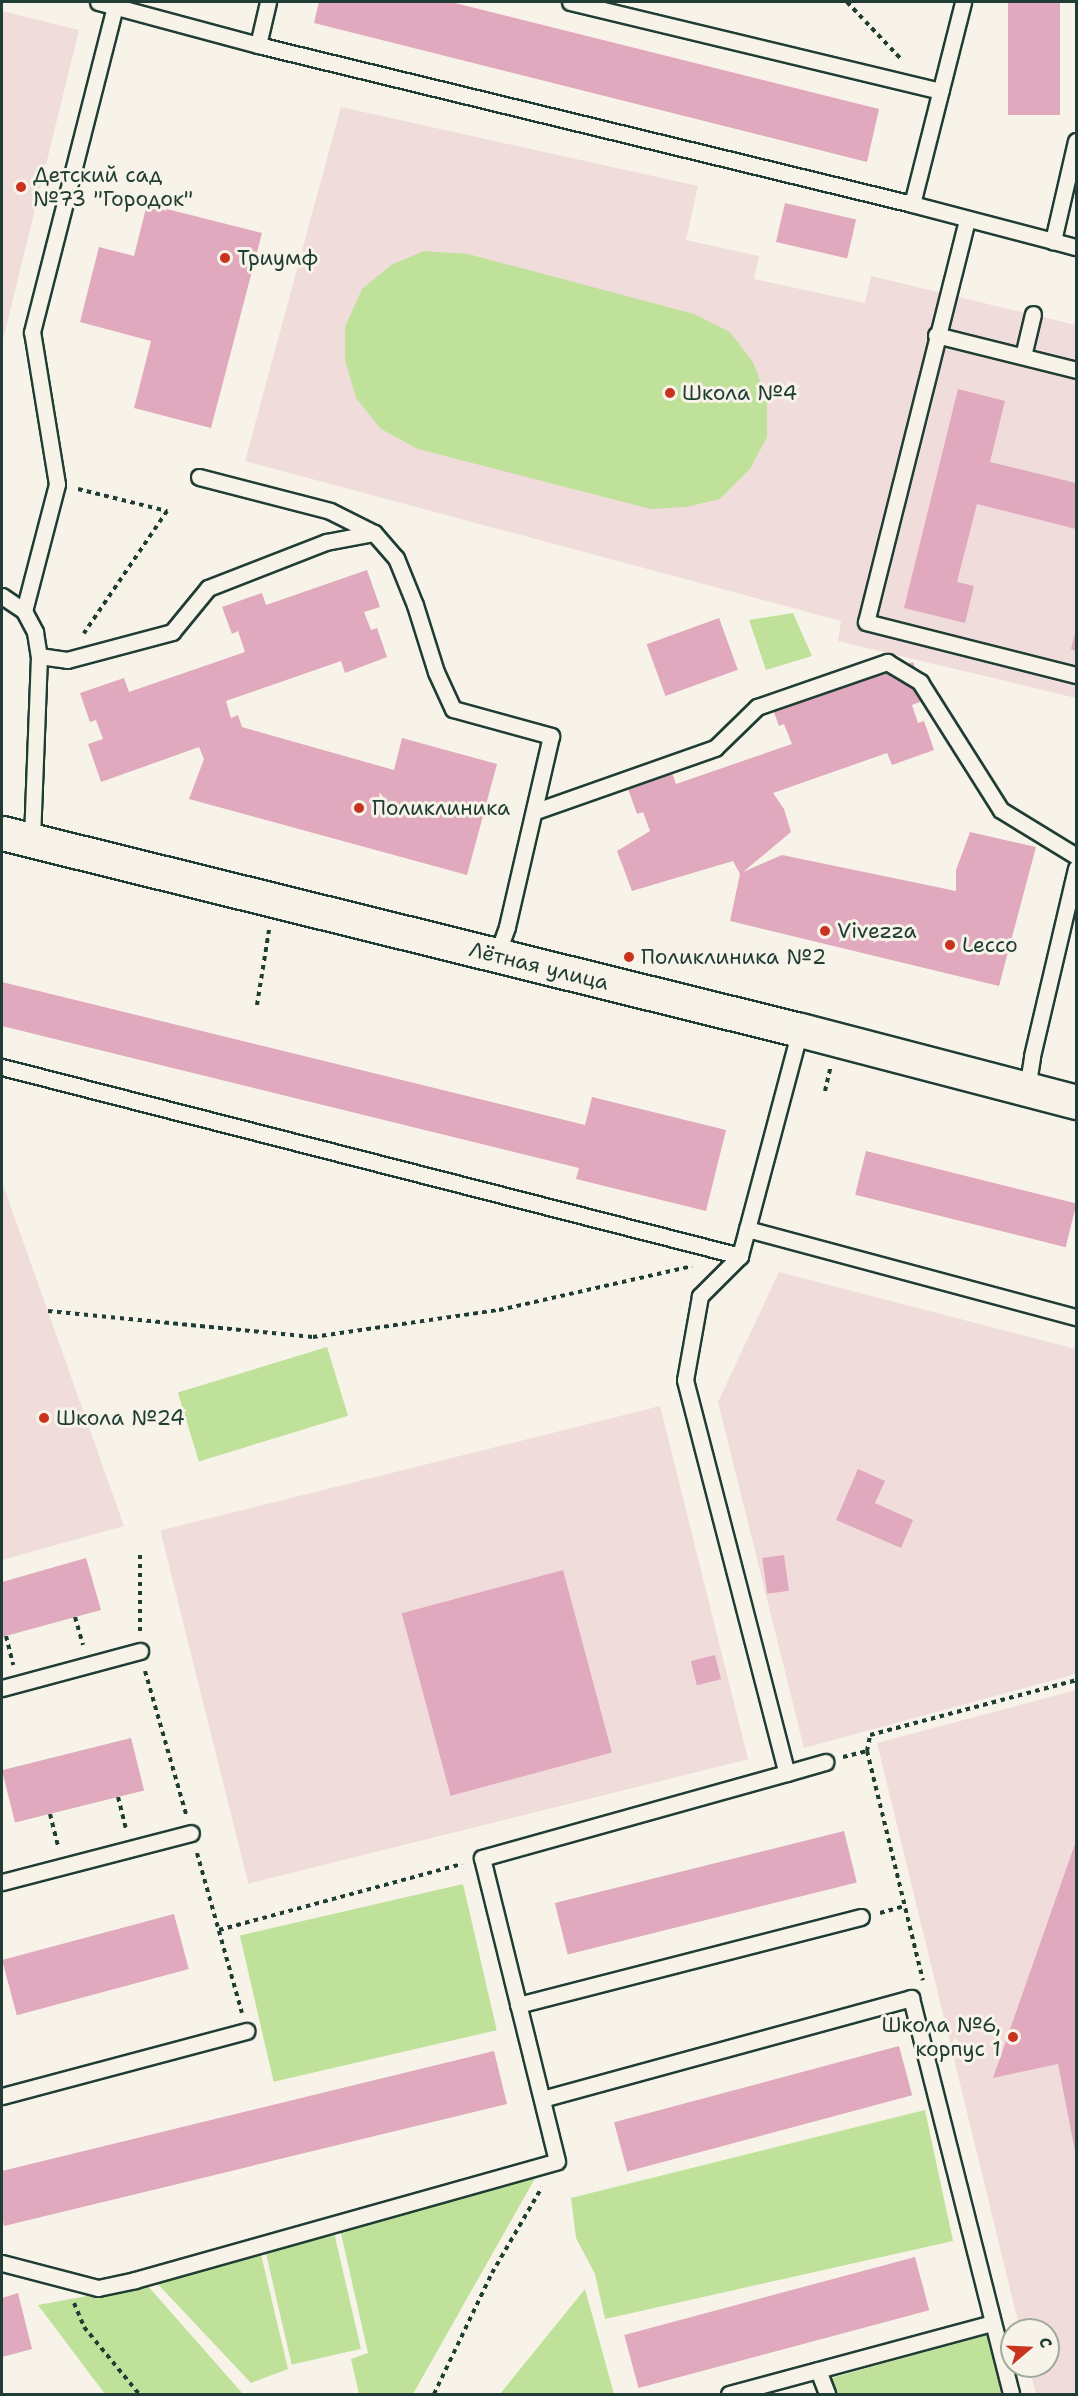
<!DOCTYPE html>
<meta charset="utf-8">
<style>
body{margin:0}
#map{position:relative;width:1078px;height:2396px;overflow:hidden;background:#f7f3e8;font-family:"Shantell Sans",sans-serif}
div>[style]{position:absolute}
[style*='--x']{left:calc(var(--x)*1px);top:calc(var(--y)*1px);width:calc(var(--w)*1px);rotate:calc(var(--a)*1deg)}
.built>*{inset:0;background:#f0dddb;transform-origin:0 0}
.green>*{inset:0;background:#bfe19a;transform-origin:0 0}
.building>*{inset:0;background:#e0a9be;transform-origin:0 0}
.path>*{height:4px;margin-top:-2px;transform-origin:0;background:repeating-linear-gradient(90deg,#1f3d34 0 4.5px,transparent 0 9px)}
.roads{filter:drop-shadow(2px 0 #1f3d34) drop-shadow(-2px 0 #1f3d34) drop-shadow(0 2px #1f3d34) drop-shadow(0 -2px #1f3d34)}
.service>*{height:15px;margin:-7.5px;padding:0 7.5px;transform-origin:7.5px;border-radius:7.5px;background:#f7f3e8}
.tertiary>*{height:33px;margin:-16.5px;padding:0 16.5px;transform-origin:16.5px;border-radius:16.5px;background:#f7f3e8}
.dots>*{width:16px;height:16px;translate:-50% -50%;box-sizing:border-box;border:3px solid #f7f3e8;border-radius:50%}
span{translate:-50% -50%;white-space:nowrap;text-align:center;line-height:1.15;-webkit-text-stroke:6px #f7f3e8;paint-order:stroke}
.poi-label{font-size:21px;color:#1f3d34}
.left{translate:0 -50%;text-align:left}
.right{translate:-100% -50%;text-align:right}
.street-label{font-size:21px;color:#1f3d34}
.frame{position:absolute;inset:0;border:3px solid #1f3d34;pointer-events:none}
.north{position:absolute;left:1000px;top:2318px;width:60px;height:60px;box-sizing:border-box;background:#f7f3e8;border:2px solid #a1aaa0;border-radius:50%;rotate:71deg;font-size:16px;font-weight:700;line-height:24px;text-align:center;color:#1f3d34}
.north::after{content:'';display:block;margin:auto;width:21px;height:27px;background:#c8321e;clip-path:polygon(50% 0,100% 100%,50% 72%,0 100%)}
</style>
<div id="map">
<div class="built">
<i style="clip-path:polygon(2px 11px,79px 30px,2px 344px)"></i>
<i style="clip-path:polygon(341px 107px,698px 186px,686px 240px,759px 256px,754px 279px,865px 303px,871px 276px,1076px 325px,1076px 698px,838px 641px,841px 621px,245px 461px)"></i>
<i style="clip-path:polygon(2px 1182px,124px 1526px,2px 1560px)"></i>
<i style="clip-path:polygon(779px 1272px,1076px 1349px,1076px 1674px,804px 1748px,718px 1402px)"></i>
<i style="left:660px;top:1406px;width:364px;height:515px;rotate:76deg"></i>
<i style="clip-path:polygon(1076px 1690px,1076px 2394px,1036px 2394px,1029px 2366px,1048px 2366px,1048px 2330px,1020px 2330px,877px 1743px)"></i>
</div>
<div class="green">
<i style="clip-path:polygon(424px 251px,468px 254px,694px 314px,730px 332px,753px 362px,767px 399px,767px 437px,750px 469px,720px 499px,686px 507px,651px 509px,418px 449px,381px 429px,356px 398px,345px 360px,345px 327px,362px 289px,391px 265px)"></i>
<i style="clip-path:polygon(793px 613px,812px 656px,766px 670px,749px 620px)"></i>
<i style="left:327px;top:1347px;width:72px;height:156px;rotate:73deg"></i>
<i style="left:463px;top:1884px;width:150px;height:229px;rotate:77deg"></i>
<i style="clip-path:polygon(925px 2110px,953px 2241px,605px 2319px,595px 2274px,576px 2238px,571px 2198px)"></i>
<i style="clip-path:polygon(538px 2173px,413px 2394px,359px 2394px,351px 2359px,368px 2353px,340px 2229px)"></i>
<i style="left:333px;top:2228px;width:124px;height:71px;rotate:77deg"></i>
<i style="clip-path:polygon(260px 2250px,288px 2369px,251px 2383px,154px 2280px)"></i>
<i style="clip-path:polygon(147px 2285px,243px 2394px,105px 2394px,38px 2305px)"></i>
<i style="clip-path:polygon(585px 2289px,614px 2394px,500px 2394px)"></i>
<i style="clip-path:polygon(987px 2335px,1003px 2394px,828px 2394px,824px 2380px)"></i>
</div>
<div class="building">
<i style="clip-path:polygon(319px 2px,451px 2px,879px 109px,867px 162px,314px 23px)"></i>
<i style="left:1008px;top:2px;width:52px;height:113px"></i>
<i style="left:785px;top:203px;width:73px;height:40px;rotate:13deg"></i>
<i style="clip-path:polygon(147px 204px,262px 233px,211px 428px,134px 408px,151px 341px,80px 322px,99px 247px,134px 256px)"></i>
<i style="clip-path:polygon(958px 389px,1005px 401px,990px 462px,1076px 483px,1076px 529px,977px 504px,957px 582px,974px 586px,965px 623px,904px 608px)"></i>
<i style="clip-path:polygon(367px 570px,380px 607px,364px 612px,371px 630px,377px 628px,387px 657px,345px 673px,341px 661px,226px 701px,231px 718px,238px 715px,242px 727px,394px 770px,402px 738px,497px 764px,467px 875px,189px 799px,204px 759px,199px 747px,101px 782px,88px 744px,103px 739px,96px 720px,90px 722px,80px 693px,124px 678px,129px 692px,245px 652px,238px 631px,232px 634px,222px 607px,262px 593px,266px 605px)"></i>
<i style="left:719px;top:618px;width:55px;height:77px;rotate:70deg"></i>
<i style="clip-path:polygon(1076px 629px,1076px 651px,1071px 649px)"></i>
<i style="clip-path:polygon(913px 662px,927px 699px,912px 705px,918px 723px,924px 721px,934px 750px,892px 765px,887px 753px,773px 793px,784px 809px,791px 832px,743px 872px,782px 855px,956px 891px,956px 870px,970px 832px,1036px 847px,999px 986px,730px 921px,740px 874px,733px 861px,632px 891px,617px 851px,650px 831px,643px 812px,637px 814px,627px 786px,671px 770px,676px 784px,792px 744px,784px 724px,779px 726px,769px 699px,809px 685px,814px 697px)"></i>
<i style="clip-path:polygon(2px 982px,585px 1125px,592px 1097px,726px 1130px,706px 1211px,576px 1179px,579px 1168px,2px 1026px)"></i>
<i style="left:866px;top:1151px;width:217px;height:45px;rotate:14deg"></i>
<i style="clip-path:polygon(858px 1469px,885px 1481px,875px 1503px,913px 1520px,901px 1548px,836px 1520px)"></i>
<i style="left:784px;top:1555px;width:36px;height:22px;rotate:82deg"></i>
<i style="clip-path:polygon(86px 1558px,101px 1610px,2px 1637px,2px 1582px)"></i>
<i style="left:563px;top:1570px;width:189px;height:167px;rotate:75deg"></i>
<i style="left:715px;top:1655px;width:25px;height:25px;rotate:76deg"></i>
<i style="left:131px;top:1738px;width:54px;height:133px;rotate:76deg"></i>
<i style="left:844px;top:1831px;width:53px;height:298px;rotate:76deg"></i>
<i style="clip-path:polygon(1076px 1841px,1076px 2151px,1075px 2151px,1058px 2064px,993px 2078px)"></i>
<i style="left:174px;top:1914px;width:57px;height:178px;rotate:75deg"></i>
<i style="left:899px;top:2046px;width:51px;height:295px;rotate:75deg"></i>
<i style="clip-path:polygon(494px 2051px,507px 2104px,4px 2226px,2px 2215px,2px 2171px)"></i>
<i style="left:915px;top:2257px;width:55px;height:301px;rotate:75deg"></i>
<i style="clip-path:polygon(18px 2293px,32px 2349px,2px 2357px,2px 2298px)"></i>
</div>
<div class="path">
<i style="--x:847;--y:2;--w:80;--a:46.5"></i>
<i style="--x:78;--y:489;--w:92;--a:13.9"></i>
<i style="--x:167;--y:511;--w:148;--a:124.2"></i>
<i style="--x:257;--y:1005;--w:76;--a:-80.9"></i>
<i style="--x:825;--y:1091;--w:23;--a:-77"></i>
<i style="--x:48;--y:1311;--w:266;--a:5.6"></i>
<i style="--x:313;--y:1337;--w:188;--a:-8.3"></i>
<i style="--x:499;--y:1310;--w:198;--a:-12.8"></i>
<i style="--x:75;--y:1617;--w:29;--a:74"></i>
<i style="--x:140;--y:1631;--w:80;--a:-90"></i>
<i style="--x:6;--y:1636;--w:30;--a:76"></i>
<i style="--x:145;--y:1671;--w:149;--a:74"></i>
<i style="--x:867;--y:1751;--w:236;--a:76.3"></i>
<i style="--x:843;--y:1757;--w:25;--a:-14"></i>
<i style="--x:867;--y:1751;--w:16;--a:-79"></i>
<i style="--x:870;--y:1735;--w:213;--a:-14.9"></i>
<i style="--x:118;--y:1797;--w:32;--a:76"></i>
<i style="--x:50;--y:1814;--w:32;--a:76"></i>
<i style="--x:197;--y:1853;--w:166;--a:74.3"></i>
<i style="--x:880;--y:1913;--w:26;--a:-16"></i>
<i style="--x:219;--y:1930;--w:252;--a:-15.2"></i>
<i style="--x:74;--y:2303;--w:26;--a:67"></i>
<i style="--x:84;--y:2327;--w:87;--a:50.6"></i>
<i style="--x:434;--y:2394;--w:134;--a:-64.4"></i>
<i style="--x:492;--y:2273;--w:99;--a:-59.8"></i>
</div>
<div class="roads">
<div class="service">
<i style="--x:98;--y:2;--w:166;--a:15"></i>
<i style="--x:258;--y:45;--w:673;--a:13.66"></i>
<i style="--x:912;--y:204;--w:208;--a:-75.8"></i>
<i style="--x:570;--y:2;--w:381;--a:13.5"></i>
<i style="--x:258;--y:45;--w:44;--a:-76.9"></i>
<i style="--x:1076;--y:141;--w:103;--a:103"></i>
<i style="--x:1053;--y:241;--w:24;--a:15"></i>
<i style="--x:912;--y:204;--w:146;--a:14.7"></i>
<i style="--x:967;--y:220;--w:414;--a:104.1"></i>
<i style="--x:866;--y:622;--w:217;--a:14.2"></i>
<i style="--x:936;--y:335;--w:144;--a:14"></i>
<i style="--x:1023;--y:356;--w:43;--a:-76.6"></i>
<i style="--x:199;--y:477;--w:135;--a:14.5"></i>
<i style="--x:330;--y:511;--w:49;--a:26.6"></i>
<i style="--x:2;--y:596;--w:27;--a:34"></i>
<i style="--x:24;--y:611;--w:24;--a:62"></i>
<i style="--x:35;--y:632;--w:24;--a:81"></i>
<i style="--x:39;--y:656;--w:184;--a:92.2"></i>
<i style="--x:24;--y:611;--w:131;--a:-75.4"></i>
<i style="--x:57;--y:484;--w:154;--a:-99.3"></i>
<i style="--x:32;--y:332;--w:341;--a:-75.7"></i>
<i style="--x:39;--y:656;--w:28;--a:8"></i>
<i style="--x:67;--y:660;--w:109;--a:-14.9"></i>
<i style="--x:172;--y:632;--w:57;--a:-50.7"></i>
<i style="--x:208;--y:588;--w:127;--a:-21.3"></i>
<i style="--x:326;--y:542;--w:49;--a:-10.6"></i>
<i style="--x:374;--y:533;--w:33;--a:49"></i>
<i style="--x:396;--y:558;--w:51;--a:68"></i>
<i style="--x:415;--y:605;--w:70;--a:72.6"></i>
<i style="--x:436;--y:672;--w:41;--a:65.3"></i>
<i style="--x:453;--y:709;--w:102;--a:15.4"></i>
<i style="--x:551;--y:736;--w:196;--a:103"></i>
<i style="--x:507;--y:927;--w:30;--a:110"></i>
<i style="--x:536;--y:811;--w:190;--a:-19.4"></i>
<i style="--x:715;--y:748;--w:59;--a:-44.3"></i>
<i style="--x:757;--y:707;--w:138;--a:-19.1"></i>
<i style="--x:887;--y:662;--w:39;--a:31"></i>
<i style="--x:920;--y:682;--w:151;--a:57.7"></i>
<i style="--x:1001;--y:810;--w:88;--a:31.5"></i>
<i style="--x:800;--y:1030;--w:234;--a:104.9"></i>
<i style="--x:740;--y:1256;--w:57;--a:135"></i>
<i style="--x:700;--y:1296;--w:85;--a:100.1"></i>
<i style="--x:685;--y:1380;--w:406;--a:75.5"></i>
<i style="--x:787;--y:1773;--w:40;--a:-16"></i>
<i style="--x:2;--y:1067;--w:762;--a:14.36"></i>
<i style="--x:1027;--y:1089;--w:33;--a:-81"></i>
<i style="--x:1032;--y:1056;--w:193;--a:-76.8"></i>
<i style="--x:747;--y:1229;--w:341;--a:15"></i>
<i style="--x:2;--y:1688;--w:143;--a:-15"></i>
<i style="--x:2;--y:1882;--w:195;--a:-14.5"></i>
<i style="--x:518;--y:2005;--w:354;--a:-14.4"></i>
<i style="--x:2;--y:2096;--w:253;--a:-14.9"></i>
<i style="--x:542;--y:2099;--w:383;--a:-15.3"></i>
<i style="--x:911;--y:1998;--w:408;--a:75.8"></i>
<i style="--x:2;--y:2263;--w:99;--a:14.6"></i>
<i style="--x:98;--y:2288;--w:38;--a:-12"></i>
<i style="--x:135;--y:2280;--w:438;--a:-15.7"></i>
<i style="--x:557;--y:2161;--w:312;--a:-103.9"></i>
<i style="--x:482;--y:1858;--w:317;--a:-15.6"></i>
<i style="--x:818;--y:2370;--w:26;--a:69"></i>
<i style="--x:729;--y:2394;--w:273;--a:-15.1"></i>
</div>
<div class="tertiary">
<i style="--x:2;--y:833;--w:822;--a:13.87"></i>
<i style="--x:800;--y:1030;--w:285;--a:14.6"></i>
</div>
</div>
<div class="dots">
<i style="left:21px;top:187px;background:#c8321e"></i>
<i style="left:225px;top:258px;background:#c8321e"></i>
<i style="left:670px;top:393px;background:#c8321e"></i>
<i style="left:359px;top:808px;background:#c8321e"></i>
<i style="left:825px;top:931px;background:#c8321e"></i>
<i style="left:950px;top:945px;background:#c8321e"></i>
<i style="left:629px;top:957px;background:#c8321e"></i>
<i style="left:44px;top:1418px;background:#c8321e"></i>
<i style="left:1013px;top:2037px;background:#c8321e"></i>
</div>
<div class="poi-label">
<span class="left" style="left:33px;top:187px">Детский сад<br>№73 "Городок"</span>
<span class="left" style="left:237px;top:258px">Триумф</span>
<span class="left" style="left:682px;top:393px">Школа №4</span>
<span class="left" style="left:372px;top:808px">Поликлиника</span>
<span class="left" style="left:837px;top:931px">Vivezza</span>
<span class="left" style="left:962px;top:945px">Lecco</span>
<span class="left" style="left:641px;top:957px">Поликлиника №2</span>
<span class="left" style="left:56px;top:1418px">Школа №24</span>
<span class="right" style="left:1001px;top:2037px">Школа №6,<br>корпус 1</span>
</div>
<div class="street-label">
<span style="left:539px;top:966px;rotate:14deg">Лётная улица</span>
</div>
<div class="frame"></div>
<div class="north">С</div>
</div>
